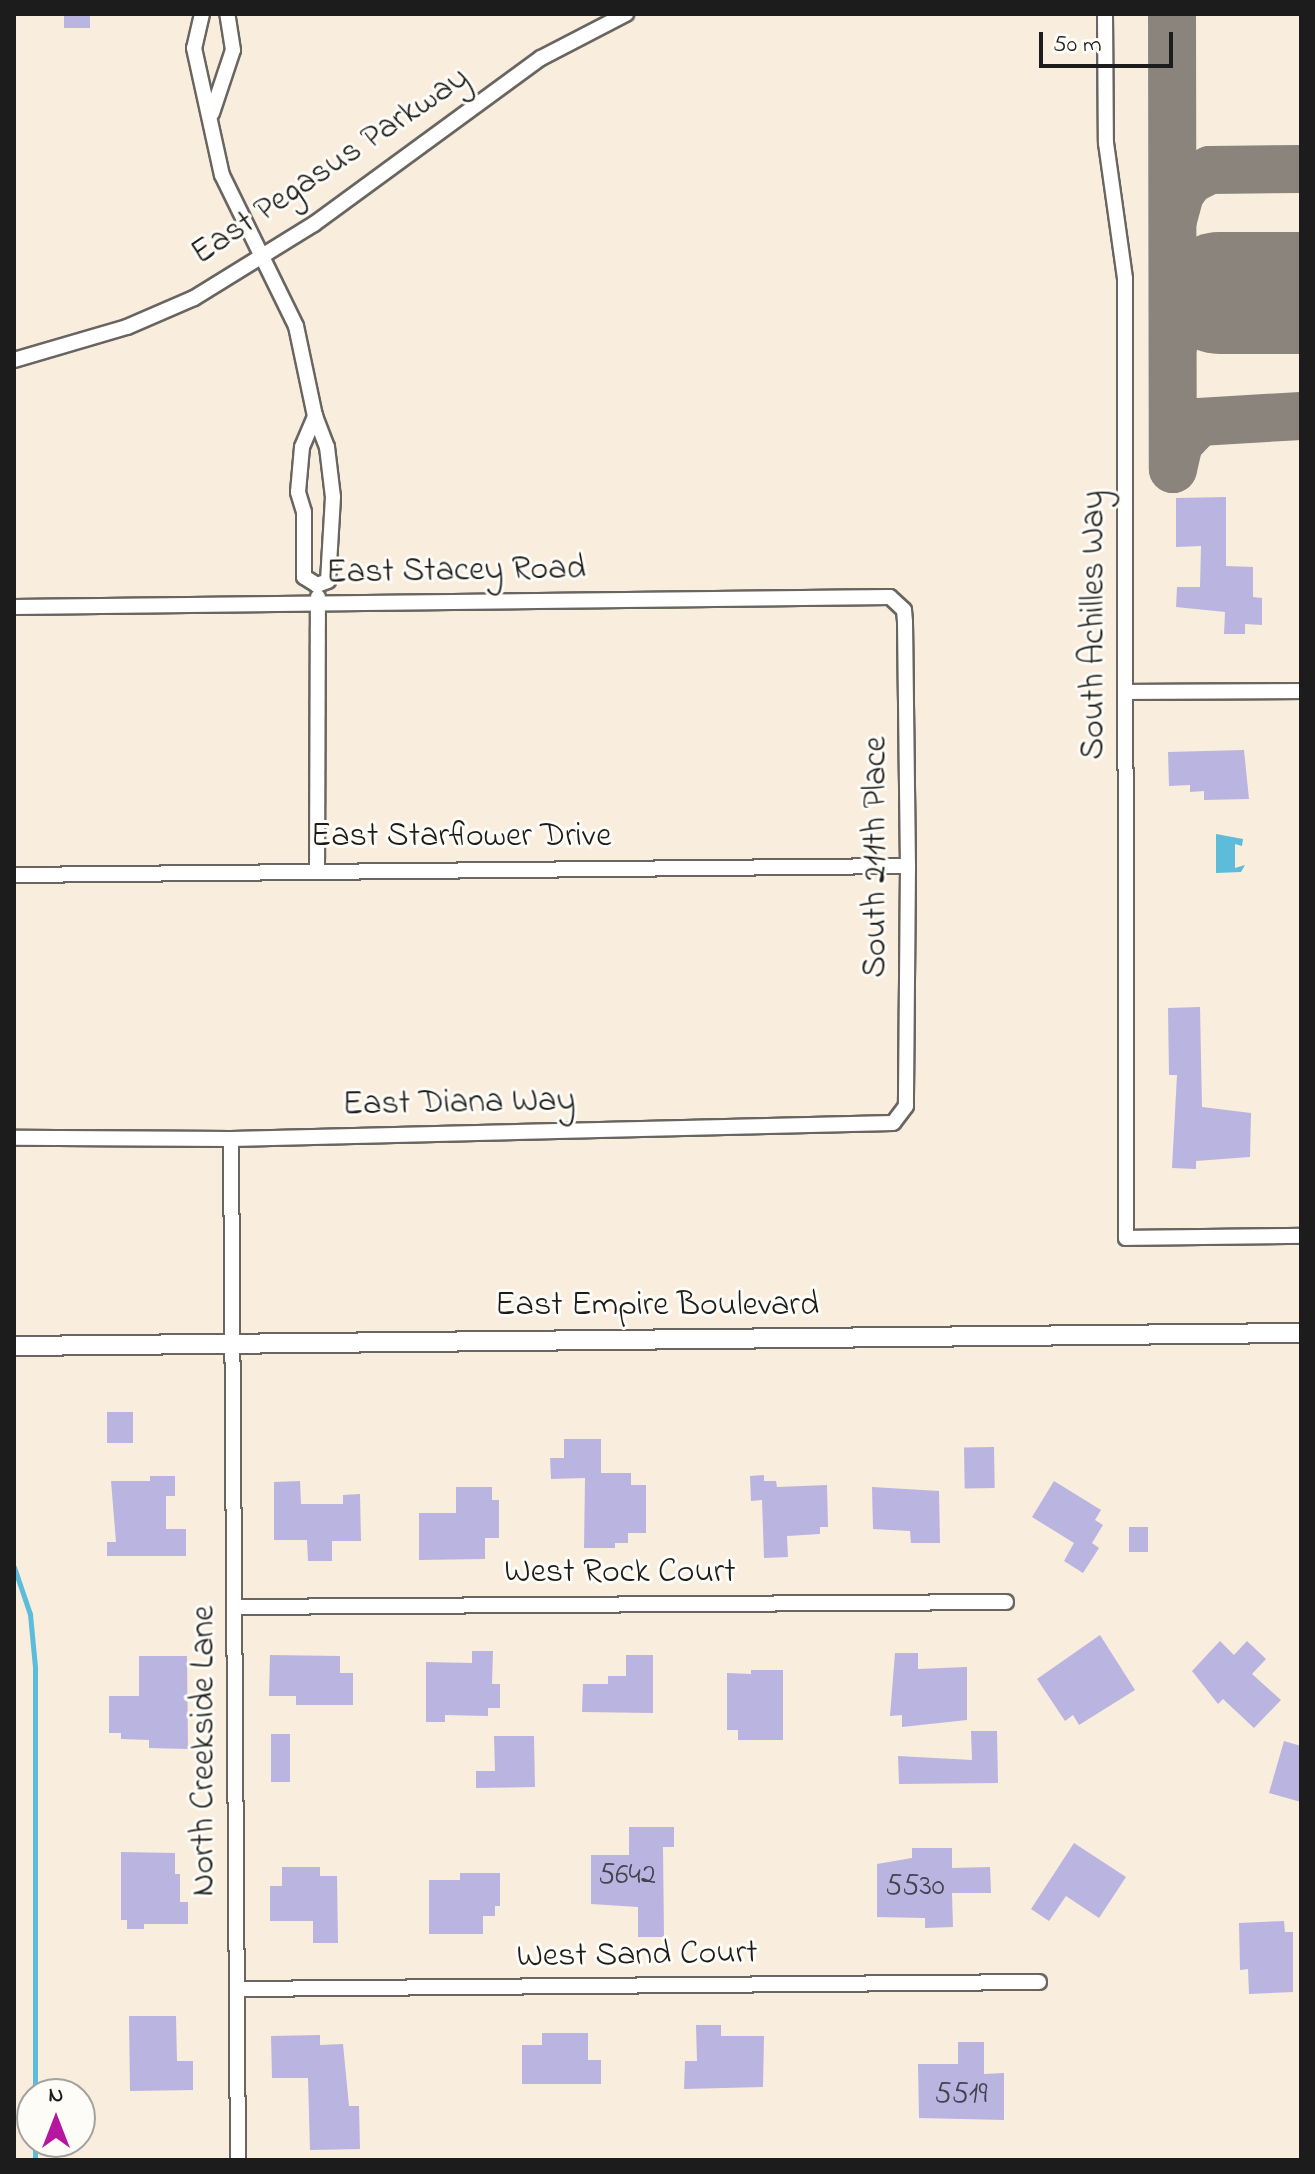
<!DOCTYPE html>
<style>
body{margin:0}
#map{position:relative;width:1315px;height:2174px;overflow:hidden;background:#f9edde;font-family:"Indie Flower",sans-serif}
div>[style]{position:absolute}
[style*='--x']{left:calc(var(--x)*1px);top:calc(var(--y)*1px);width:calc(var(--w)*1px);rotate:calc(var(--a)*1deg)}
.water>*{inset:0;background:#5cbcda}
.stream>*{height:5px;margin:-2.5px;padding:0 2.5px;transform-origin:2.5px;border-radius:2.5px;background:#5cbcda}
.taxiway>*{height:48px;margin:-24px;padding:0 24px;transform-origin:24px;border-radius:24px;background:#8a847d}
.runway>*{height:122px;margin:-61px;padding:0 61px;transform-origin:61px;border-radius:61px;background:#8a847d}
.building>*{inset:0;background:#bab4e0;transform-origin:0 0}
.roads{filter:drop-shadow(2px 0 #696560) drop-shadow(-2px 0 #696560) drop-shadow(0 2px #696560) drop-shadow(0 -2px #696560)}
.minor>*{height:14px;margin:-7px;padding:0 7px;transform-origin:7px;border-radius:7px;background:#fff}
.tertiary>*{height:18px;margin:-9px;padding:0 9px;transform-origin:9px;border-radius:9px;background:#fff}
span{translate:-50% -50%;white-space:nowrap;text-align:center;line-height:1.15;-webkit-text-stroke:6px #fdfcf7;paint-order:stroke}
.number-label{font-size:30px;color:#44424d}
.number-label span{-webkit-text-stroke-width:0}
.street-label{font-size:34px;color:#1c1c1c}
.frame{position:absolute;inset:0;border:16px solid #1c1c1c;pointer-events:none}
.north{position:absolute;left:16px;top:2078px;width:80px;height:80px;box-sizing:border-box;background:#fdfcf7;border:2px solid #a3a29f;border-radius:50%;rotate:0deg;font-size:22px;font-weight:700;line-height:32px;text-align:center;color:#1c1c1c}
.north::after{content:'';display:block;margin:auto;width:28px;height:36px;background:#b5179e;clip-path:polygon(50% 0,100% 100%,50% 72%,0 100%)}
.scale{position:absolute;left:1039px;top:32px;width:134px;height:36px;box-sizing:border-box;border:4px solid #1c1c1c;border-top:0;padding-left:10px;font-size:24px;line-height:28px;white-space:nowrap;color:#1c1c1c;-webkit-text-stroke:6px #fdfcf7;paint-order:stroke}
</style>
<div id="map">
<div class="water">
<i style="clip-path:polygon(1216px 834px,1243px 839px,1242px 846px,1235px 844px,1235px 868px,1245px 865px,1241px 872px,1216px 873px)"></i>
</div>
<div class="stream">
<i style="--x:14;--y:1567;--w:50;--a:71.2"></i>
<i style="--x:30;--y:1614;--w:53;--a:84.6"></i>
<i style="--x:35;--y:1667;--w:427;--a:90"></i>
<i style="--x:35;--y:2142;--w:18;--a:90"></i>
</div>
<div class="taxiway">
<i style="--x:1172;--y:14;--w:455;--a:89.9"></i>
<i style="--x:1173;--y:220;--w:27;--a:-75"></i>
<i style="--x:1180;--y:194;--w:17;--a:-54"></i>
<i style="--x:1190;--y:180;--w:22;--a:-27"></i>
<i style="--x:1210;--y:170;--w:91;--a:-0.6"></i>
<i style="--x:1173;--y:345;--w:43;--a:-66.4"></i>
<i style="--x:1190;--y:306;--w:32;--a:-24"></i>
<i style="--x:1173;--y:469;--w:27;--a:-77"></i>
<i style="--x:1179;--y:443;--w:29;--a:-46"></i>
<i style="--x:1199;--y:422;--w:102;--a:-3.4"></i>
</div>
<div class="runway">
<i style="--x:1219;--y:293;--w:82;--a:0"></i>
</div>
<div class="building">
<i style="left:64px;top:14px;width:26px;height:14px"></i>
<i style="clip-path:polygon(1226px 497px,1226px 566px,1253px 567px,1253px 597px,1262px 598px,1262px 625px,1245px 624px,1245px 634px,1224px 634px,1225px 612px,1176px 607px,1177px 587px,1200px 587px,1201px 546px,1176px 547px,1176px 498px)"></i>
<i style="clip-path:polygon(1244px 750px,1249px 799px,1204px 800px,1204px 791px,1190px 792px,1190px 785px,1169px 786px,1168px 752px)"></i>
<i style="clip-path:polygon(1200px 1007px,1202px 1107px,1251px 1113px,1250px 1157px,1196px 1161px,1196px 1169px,1172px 1168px,1177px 1075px,1169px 1075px,1168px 1008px)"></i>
<i style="left:107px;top:1412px;width:26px;height:31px"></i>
<i style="clip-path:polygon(564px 1439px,601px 1439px,601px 1473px,631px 1473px,631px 1485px,646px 1485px,646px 1533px,628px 1533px,628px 1543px,615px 1543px,615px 1548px,584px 1548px,585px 1478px,551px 1479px,550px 1458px,564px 1458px)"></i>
<i style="left:994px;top:1447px;width:41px;height:30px;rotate:89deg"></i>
<i style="clip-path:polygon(764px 1475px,764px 1481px,776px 1481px,777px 1487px,827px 1485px,828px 1527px,820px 1527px,820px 1534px,787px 1536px,788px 1557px,764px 1558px,762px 1500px,751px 1501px,750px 1476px)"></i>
<i style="clip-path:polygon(150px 1476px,175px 1476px,175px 1496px,166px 1496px,166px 1529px,186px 1529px,186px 1556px,107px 1556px,107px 1542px,116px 1542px,111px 1481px,150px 1481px)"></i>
<i style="clip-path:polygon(300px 1481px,301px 1504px,343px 1504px,343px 1495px,360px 1494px,361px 1541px,332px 1541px,332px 1561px,308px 1561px,307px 1540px,274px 1540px,274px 1482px)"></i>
<i style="clip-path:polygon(1054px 1481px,1101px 1510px,1095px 1520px,1103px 1525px,1092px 1543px,1099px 1548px,1083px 1573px,1064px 1561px,1074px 1543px,1032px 1517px)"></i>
<i style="clip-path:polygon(456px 1487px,492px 1487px,492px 1500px,499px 1500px,499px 1538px,485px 1538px,485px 1559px,419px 1560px,419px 1513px,456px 1513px)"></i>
<i style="clip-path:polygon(872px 1487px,939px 1491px,940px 1543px,911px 1543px,910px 1531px,873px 1529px)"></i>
<i style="left:1129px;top:1527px;width:19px;height:25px"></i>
<i style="clip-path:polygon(1100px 1635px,1135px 1690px,1079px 1725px,1073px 1715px,1065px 1721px,1037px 1679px)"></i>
<i style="clip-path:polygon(1220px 1641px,1234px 1655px,1247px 1641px,1266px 1659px,1252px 1674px,1281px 1700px,1254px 1728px,1223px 1699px,1218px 1704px,1192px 1671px)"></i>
<i style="clip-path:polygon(472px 1651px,493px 1651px,492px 1684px,500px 1684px,500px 1708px,488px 1708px,488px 1716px,445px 1715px,445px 1722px,426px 1722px,426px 1662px,472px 1663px)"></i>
<i style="clip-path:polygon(895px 1653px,918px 1653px,918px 1669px,967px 1667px,967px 1720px,902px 1727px,902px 1715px,890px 1716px)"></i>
<i style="clip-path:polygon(270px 1655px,340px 1656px,340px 1673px,353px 1673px,353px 1705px,296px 1705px,296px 1696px,269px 1696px)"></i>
<i style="clip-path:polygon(626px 1655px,653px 1655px,653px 1713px,582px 1712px,583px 1684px,608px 1684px,608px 1676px,626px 1676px)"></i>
<i style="clip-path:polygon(139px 1656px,187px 1656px,188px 1749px,149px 1748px,149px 1740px,121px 1739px,121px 1733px,109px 1733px,109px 1696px,139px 1696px)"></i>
<i style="clip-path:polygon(751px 1670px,783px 1670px,783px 1740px,738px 1740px,738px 1730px,727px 1730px,727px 1673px,751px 1674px)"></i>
<i style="clip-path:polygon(971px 1731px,997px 1731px,998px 1783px,899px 1784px,898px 1756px,972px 1760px)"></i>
<i style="left:271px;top:1734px;width:19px;height:48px"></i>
<i style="clip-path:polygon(494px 1736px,534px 1736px,535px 1787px,476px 1788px,476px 1771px,495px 1771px)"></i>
<i style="clip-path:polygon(1284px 1741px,1301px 1746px,1301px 1802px,1269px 1793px)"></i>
<i style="clip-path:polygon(629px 1827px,674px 1827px,674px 1847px,663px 1847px,664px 1937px,638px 1937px,638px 1907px,591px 1904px,591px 1855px,629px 1855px)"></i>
<i style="clip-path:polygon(1074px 1843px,1126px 1877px,1099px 1918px,1066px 1896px,1049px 1921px,1031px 1909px)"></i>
<i style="clip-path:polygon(912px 1848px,952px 1848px,952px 1868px,990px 1867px,991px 1893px,952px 1893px,953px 1927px,925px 1928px,925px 1918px,877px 1917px,877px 1864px,912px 1858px)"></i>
<i style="clip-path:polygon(121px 1852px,175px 1853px,175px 1874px,180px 1874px,180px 1902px,188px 1902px,188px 1924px,144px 1924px,144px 1929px,127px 1929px,127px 1920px,121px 1920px)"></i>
<i style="clip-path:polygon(282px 1867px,320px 1867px,320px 1876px,337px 1876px,338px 1943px,313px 1943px,313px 1921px,270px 1921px,270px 1886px,282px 1886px)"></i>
<i style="clip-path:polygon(460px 1873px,500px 1873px,500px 1906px,495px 1906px,495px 1916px,483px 1916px,483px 1934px,429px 1934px,429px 1880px,460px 1880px)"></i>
<i style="clip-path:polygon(1284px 1921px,1285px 1932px,1293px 1932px,1293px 1992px,1249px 1994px,1248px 1969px,1240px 1970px,1239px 1923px)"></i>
<i style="clip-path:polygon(129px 2016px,176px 2016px,177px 2061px,193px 2061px,193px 2090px,130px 2091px)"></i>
<i style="clip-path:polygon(696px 2025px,721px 2025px,721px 2036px,764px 2036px,763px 2087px,684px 2089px,685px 2061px,697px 2061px)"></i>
<i style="clip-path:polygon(542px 2033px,588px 2033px,588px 2060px,601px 2060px,601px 2084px,522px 2084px,522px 2045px,542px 2045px)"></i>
<i style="clip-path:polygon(320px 2035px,320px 2045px,343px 2044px,349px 2106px,359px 2106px,360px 2149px,310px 2150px,308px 2078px,272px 2078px,271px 2036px)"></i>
<i style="clip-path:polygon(958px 2042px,984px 2042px,984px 2074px,1004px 2073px,1004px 2120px,919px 2118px,918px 2064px,958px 2064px)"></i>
</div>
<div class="roads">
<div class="minor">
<i style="--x:202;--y:14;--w:35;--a:103"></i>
<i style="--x:194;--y:48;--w:130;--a:77.6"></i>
<i style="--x:222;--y:175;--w:168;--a:63.9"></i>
<i style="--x:296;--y:326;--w:92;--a:78.1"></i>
<i style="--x:1105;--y:14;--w:129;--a:89.6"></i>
<i style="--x:1106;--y:143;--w:137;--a:82"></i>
<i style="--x:1125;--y:279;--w:959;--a:89.94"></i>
<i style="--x:1126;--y:1238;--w:175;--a:-0.7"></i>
<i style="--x:212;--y:113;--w:66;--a:-71.6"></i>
<i style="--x:233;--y:50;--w:36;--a:-99"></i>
<i style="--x:14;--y:360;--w:118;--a:-16.3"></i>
<i style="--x:127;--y:327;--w:73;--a:-23.4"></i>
<i style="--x:194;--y:298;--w:141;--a:-31.7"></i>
<i style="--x:314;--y:224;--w:281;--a:-36.2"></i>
<i style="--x:541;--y:58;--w:96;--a:-27.4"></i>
<i style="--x:315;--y:416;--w:33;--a:69"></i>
<i style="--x:327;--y:447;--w:50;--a:83.2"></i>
<i style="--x:333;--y:497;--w:84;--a:93.4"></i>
<i style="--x:328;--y:581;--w:12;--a:160"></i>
<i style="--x:317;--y:585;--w:15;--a:-148"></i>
<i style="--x:304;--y:577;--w:65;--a:-90"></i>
<i style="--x:304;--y:512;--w:21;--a:-107"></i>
<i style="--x:298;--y:492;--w:45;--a:-84.9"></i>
<i style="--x:302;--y:447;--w:34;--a:-67"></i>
<i style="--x:14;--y:607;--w:876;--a:-0.65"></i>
<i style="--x:890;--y:597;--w:19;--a:43"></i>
<i style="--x:904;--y:610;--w:12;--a:85"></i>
<i style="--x:905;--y:622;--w:244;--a:89.3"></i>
<i style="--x:908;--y:866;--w:240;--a:90.5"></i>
<i style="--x:906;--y:1106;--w:21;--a:127"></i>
<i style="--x:893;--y:1123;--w:662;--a:178.62"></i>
<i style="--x:231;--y:1139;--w:217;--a:-179.7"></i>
<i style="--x:1125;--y:692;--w:176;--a:-0.3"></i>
<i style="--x:317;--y:869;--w:272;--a:-89.8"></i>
<i style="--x:14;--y:875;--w:894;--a:-0.58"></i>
<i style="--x:231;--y:1139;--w:1021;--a:89.61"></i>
<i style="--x:234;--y:1607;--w:772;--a:-0.37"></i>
<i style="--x:237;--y:1989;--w:802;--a:-0.5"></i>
</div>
<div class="tertiary">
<i style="--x:14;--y:1346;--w:1287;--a:-0.58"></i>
</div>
</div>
<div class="number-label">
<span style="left:627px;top:1876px">5642</span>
<span style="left:915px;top:1887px">5530</span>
<span style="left:961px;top:2095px">5519</span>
</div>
<div class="street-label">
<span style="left:331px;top:167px;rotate:-34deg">East Pegasus Parkway</span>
<span style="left:456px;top:572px;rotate:-1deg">East Stacey Road</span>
<span style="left:1095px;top:625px;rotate:-90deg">South Achilles Way</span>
<span style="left:461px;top:838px">East Starflower Drive</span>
<span style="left:877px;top:857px;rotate:-90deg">South 211th Place</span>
<span style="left:459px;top:1104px;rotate:-1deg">East Diana Way</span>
<span style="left:657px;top:1307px">East Empire Boulevard</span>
<span style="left:620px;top:1574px">West Rock Court</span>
<span style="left:205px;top:1751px;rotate:-90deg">North Creekside Lane</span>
<span style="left:637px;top:1956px;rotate:-1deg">West Sand Court</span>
</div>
<div class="frame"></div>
<div class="north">N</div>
<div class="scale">50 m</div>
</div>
